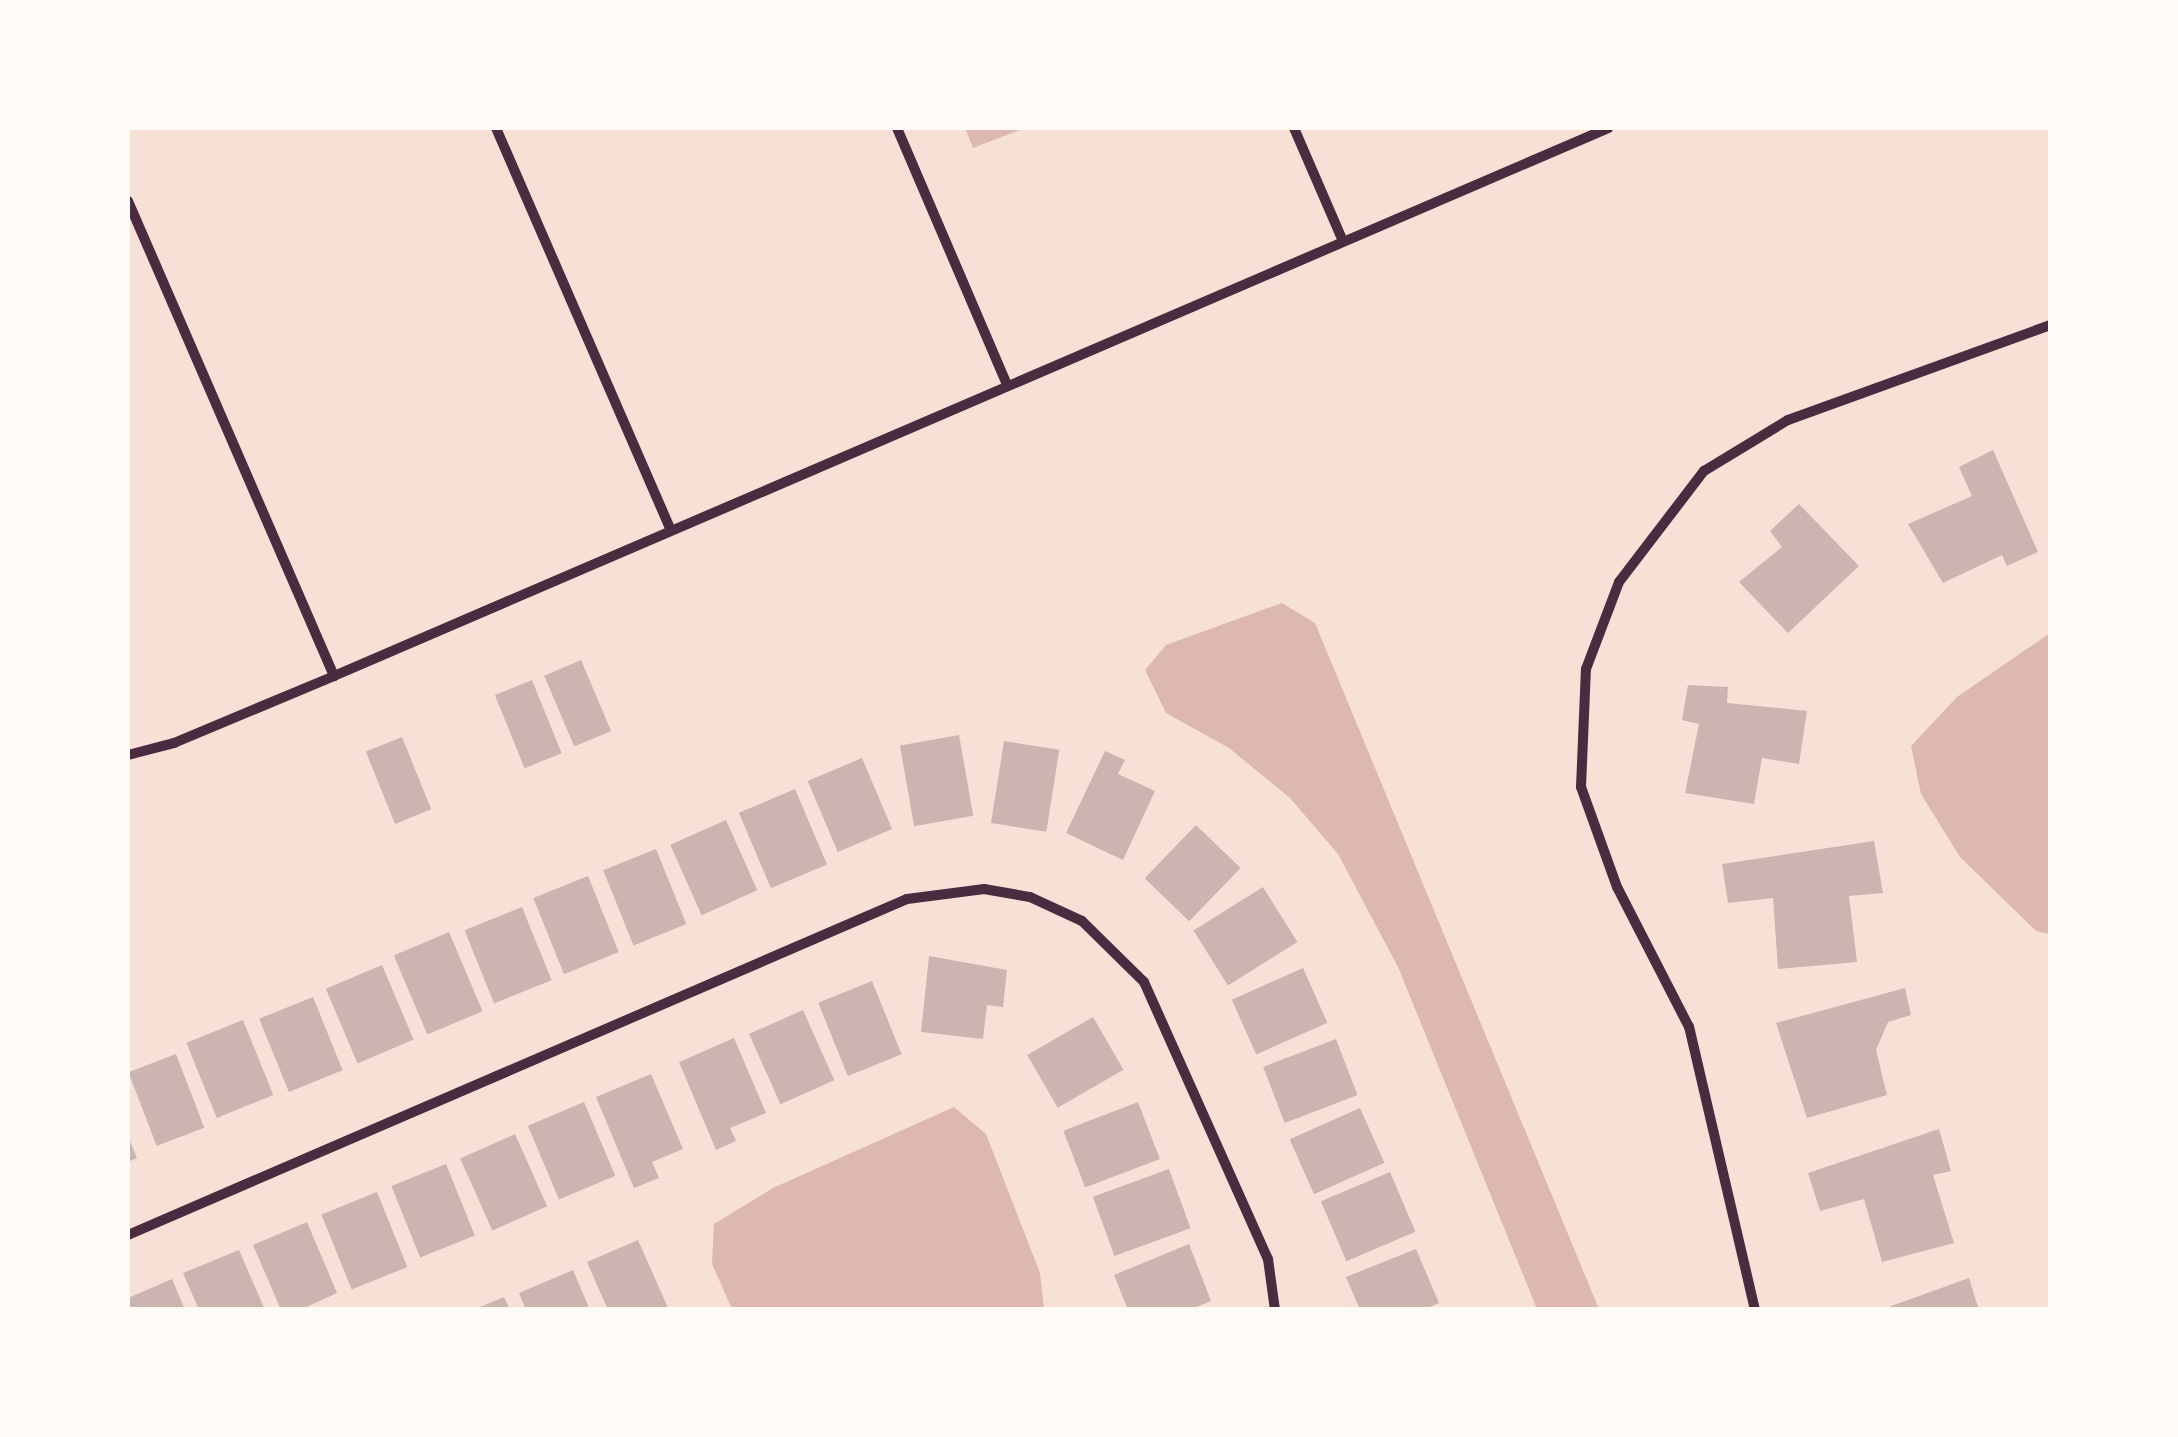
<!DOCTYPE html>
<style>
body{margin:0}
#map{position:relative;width:2178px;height:1437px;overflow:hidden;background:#f7e1d7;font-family:Roboto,sans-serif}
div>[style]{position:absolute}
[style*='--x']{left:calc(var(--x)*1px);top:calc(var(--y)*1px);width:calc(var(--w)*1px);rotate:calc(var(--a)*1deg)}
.water>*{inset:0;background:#dcb8b0}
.building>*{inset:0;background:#ccb4b1;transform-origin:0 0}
.minor>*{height:10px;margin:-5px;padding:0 5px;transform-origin:5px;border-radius:5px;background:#4a2c40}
span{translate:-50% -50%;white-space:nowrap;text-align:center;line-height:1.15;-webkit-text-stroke:9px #fffaf5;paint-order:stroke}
.frame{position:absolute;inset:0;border:130px solid #fffaf5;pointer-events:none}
</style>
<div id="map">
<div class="water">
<i style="clip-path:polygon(965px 128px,1025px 128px,973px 148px)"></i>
<i style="clip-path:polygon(1282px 603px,1315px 623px,1599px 1309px,1537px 1309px,1398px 967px,1338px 854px,1290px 798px,1229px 748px,1166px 713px,1145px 670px,1166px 645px)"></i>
<i style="clip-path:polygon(2050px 633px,2050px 934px,2036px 931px,1960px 857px,1921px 794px,1911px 746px,1957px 697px)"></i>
<i style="clip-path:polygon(954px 1107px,986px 1134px,1040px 1273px,1044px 1309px,732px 1309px,712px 1264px,714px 1224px,773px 1188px)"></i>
</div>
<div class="building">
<i style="clip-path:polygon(1993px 450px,2038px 552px,2007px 566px,2002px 555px,1943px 583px,1908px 524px,1972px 496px,1959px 467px)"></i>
<i style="clip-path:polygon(1799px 504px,1859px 566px,1788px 633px,1739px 582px,1782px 547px,1770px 531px)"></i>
<i style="left:581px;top:660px;width:77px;height:40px;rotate:67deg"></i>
<i style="left:532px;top:680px;width:79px;height:40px;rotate:68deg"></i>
<i style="clip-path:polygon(1688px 685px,1728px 687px,1727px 703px,1807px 711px,1799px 764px,1762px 758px,1754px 804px,1685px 793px,1699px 724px,1682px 720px)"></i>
<i style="left:959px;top:735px;width:82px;height:60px;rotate:80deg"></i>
<i style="left:402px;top:737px;width:78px;height:39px;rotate:68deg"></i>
<i style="left:1004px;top:741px;width:56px;height:83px;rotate:9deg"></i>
<i style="clip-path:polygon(1105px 751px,1125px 760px,1118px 774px,1155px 791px,1123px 860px,1066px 833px)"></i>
<i style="left:862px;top:758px;width:77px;height:59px;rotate:67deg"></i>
<i style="left:795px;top:789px;width:82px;height:61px;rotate:67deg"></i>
<i style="left:726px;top:820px;width:77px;height:61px;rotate:66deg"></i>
<i style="left:1196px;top:825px;width:62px;height:74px;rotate:44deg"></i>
<i style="clip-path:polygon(1874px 841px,1883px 893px,1849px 896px,1857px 962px,1778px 969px,1773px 898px,1728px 903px,1722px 864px)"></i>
<i style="left:656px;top:849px;width:81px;height:57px;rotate:68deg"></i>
<i style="left:588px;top:876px;width:82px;height:59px;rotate:68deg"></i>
<i style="left:1263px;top:887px;width:65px;height:82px;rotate:58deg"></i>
<i style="left:522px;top:907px;width:79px;height:62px;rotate:68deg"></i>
<i style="left:449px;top:932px;width:86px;height:60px;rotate:67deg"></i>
<i style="clip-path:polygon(929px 956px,1007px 970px,1003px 1007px,987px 1005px,983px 1039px,921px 1032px)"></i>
<i style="left:382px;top:965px;width:81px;height:61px;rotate:67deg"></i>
<i style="left:1303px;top:968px;width:60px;height:78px;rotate:66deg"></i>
<i style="left:872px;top:981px;width:79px;height:58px;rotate:68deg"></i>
<i style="clip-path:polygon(1905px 988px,1911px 1015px,1888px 1022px,1876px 1050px,1887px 1095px,1807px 1118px,1776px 1023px)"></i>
<i style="left:313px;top:997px;width:79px;height:58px;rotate:68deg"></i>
<i style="left:803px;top:1010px;width:77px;height:59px;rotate:66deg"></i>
<i style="left:1093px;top:1017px;width:61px;height:76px;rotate:60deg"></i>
<i style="left:243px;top:1020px;width:81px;height:61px;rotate:68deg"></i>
<i style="clip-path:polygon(734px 1038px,766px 1113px,730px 1128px,736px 1141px,716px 1150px,679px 1062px)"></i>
<i style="left:1336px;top:1039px;width:60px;height:78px;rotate:69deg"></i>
<i style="left:176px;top:1054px;width:79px;height:51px;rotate:69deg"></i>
<i style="clip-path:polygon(651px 1074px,683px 1149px,652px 1162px,659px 1178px,634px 1188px,596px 1097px)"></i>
<i style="left:584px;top:1102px;width:80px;height:61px;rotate:67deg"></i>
<i style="left:1138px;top:1102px;width:61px;height:80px;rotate:69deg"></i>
<i style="left:1360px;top:1108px;width:60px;height:77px;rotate:66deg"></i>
<i style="clip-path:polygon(1939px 1129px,1951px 1171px,1933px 1175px,1954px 1243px,1882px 1262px,1864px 1199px,1820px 1211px,1808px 1173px)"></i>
<i style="left:515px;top:1134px;width:79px;height:60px;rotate:66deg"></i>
<i style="clip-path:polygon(128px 1136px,137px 1158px,128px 1162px)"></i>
<i style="left:446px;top:1164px;width:77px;height:59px;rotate:68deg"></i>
<i style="left:1169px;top:1169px;width:63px;height:81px;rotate:70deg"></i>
<i style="left:1390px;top:1172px;width:65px;height:75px;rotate:67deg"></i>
<i style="left:377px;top:1192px;width:81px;height:60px;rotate:68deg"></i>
<i style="clip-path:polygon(307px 1222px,337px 1293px,300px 1310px,281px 1310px,253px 1245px)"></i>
<i style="clip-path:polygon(638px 1240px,669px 1310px,608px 1310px,587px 1262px)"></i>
<i style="clip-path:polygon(1189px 1244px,1211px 1301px,1189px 1310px,1128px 1310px,1114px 1275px)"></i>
<i style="clip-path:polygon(1416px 1249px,1439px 1303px,1423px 1310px,1360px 1310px,1346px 1277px)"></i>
<i style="clip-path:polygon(239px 1250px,265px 1310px,199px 1310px,183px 1273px)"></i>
<i style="clip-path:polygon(573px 1270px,590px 1310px,526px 1310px,519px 1293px)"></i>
<i style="clip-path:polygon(1969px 1278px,1979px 1310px,1883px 1310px,1883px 1309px)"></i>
<i style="clip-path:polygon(172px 1279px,185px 1310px,128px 1310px,128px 1298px)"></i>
<i style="clip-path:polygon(504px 1297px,510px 1310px,475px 1310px,475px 1309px)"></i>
</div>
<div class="minor">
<i style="--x:496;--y:128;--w:438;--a:66.5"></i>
<i style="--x:897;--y:128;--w:280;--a:66.8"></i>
<i style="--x:1294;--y:128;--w:123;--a:66.6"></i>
<i style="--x:128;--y:201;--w:518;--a:66.55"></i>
<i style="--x:128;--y:755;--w:48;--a:-14.6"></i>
<i style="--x:174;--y:743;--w:173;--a:-22.7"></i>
<i style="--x:334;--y:676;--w:1387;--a:-23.27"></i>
<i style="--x:128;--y:1235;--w:848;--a:-23.33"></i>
<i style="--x:907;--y:899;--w:78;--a:-7.4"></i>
<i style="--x:984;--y:889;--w:47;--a:9.9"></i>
<i style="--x:1030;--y:897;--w:57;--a:24.8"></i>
<i style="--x:1082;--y:921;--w:87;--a:44.5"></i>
<i style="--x:1144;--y:982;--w:303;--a:65.9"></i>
<i style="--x:1268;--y:1259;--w:51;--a:82.2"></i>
<i style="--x:1755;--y:1310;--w:291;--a:-103.1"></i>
<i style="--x:1689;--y:1027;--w:157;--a:-117.2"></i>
<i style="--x:1617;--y:887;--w:106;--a:-109.8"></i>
<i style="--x:1581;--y:787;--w:118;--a:-87.6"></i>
<i style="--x:1586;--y:669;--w:93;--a:-69.2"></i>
<i style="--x:1619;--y:582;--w:140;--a:-52.6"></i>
<i style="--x:1704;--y:471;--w:98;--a:-31.3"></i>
<i style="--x:1788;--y:420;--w:279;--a:-19.9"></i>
</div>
<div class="frame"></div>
</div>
